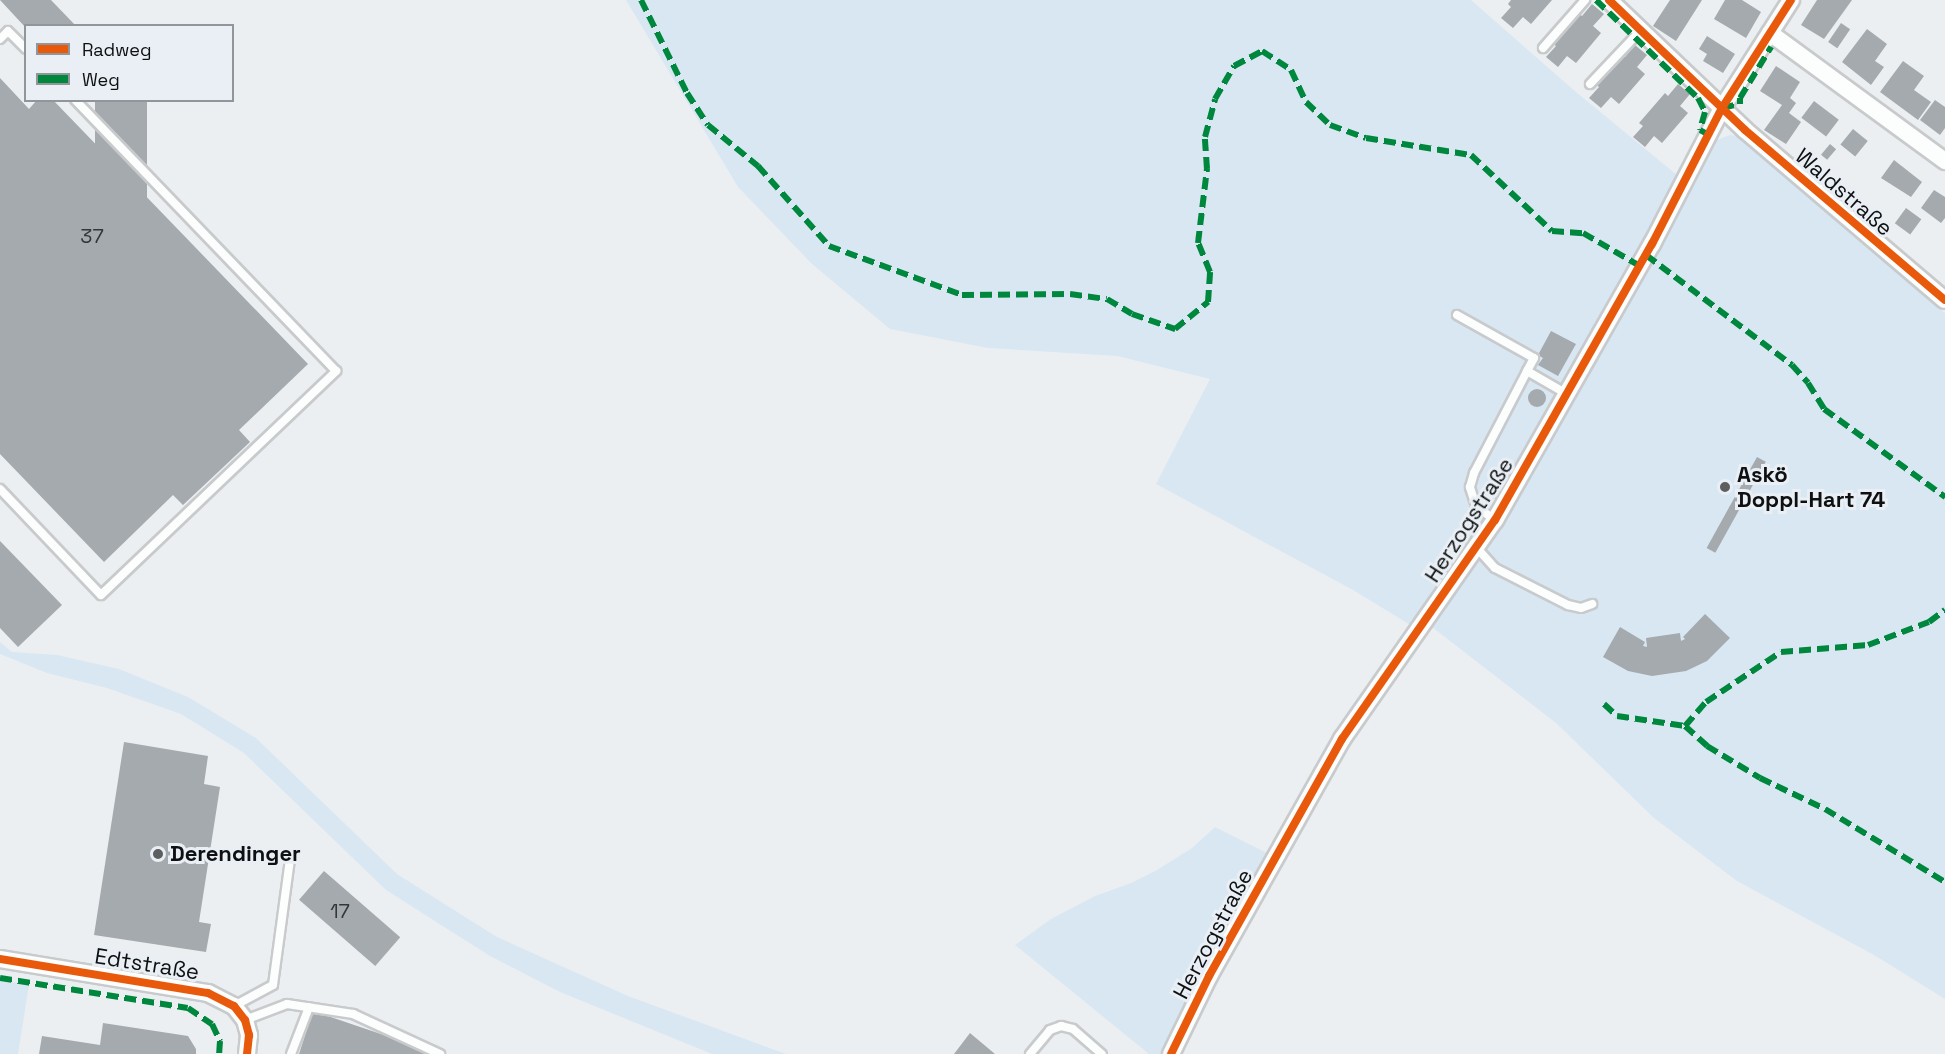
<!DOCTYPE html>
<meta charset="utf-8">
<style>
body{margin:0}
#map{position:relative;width:1945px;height:1054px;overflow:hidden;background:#eceff1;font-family:"Space Grotesk",sans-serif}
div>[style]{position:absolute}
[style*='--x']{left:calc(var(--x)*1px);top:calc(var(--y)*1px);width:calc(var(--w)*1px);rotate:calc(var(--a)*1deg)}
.green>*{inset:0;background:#d9e7f3}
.building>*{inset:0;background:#a4aaae;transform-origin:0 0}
.round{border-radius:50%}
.roads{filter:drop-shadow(2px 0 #c8cacc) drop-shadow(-2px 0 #c8cacc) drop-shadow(0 2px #c8cacc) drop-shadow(0 -2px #c8cacc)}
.lane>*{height:8px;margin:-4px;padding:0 4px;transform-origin:4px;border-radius:4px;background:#fcfdfd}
.street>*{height:16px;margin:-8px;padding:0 8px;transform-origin:8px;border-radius:8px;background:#fcfdfd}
.quiet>*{height:6px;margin-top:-3px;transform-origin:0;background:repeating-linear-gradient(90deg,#00873e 0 12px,transparent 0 18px)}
.cycleway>*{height:8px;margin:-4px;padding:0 4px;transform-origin:4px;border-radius:4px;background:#e8590c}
.dots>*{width:16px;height:16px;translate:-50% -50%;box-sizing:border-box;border:3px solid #e9eff4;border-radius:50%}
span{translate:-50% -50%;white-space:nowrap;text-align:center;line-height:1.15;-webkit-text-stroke:6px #e9eff4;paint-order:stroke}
.number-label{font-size:20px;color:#343639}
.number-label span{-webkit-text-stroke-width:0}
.street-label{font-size:22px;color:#0e1012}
.poi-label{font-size:22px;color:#0e1012;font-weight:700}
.left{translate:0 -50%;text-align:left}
.legend{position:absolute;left:24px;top:24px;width:210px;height:78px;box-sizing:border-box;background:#e9eff4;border:2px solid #91969a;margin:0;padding:8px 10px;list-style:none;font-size:18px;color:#0e1012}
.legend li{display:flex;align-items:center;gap:12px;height:30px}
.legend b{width:30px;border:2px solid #91969a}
</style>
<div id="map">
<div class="green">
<i style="clip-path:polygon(626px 0,1471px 0,1576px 92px,1677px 175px,1599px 322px,1714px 141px,1730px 135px,1737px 136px,1945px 313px,1945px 999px,1874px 955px,1737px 881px,1654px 818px,1556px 723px,1428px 624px,1470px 570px,1501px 522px,1490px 516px,1412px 626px,1353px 590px,1156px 484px,1210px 379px,1117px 356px,988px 348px,890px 329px,812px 264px,738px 187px)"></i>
<i style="clip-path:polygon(0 642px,12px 652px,57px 655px,119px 669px,188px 697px,256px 738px,397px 874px,497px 937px,628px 996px,786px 1054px,712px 1054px,560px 992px,490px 956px,386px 890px,244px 753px,181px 714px,107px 688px,47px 673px,0 654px)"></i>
<i style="clip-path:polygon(1215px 827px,1267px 853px,1165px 1054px,1149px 1054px,1015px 945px,1051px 919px,1095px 896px,1131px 883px,1157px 870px,1192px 848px)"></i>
<i style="clip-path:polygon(0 980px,29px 985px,18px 1054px,0 1054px)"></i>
</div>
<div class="building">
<i style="clip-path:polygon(0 0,51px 0,76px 26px,26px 26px,26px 28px)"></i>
<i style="clip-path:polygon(1511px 0,1552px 0,1531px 24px,1523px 17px,1513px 28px,1501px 18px,1511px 7px,1508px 4px)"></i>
<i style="clip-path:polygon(1670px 0,1702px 0,1676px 41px,1653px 26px)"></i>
<i style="clip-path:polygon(1725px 0,1742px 0,1761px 12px,1746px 38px,1714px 19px)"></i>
<i style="clip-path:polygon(1817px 0,1852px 0,1824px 39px,1801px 25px)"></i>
<i style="clip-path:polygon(1592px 4px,1604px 14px,1593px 26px,1601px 33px,1576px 63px,1567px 56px,1558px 67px,1546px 57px,1556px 46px,1552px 43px,1578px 13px,1582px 16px)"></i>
<i style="left:1841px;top:23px;width:11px;height:23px;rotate:34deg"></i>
<i style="clip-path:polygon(1867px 29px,1887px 44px,1875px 61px,1884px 67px,1871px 85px,1842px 62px)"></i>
<i style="clip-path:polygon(1707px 36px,1735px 54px,1723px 73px,1703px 61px,1707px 54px,1699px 49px)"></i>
<i style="clip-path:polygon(1635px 45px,1647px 55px,1637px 67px,1645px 74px,1619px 104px,1611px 97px,1601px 108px,1589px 98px,1599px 87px,1596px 84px,1621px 54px,1625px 57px)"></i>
<i style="clip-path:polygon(1903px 61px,1924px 76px,1914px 90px,1931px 102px,1918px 120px,1880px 92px)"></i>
<i style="clip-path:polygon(1776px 66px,1800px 82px,1790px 98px,1796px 103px,1789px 113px,1801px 122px,1786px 144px,1764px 130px,1782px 105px,1760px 91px)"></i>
<i style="clip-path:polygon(0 78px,29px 109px,37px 100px,53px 100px,308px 364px,239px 430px,250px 442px,183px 505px,173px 495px,104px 562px,0 454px)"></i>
<i style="clip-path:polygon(1678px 84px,1690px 94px,1680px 106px,1688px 113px,1662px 143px,1654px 136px,1645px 147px,1633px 137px,1643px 126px,1639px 123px,1665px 93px,1668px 96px)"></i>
<i style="left:95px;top:100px;width:52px;height:362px"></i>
<i style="clip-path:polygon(1935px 100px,1945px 107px,1945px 128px,1940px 135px,1920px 120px)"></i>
<i style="left:1814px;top:101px;width:31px;height:21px;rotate:37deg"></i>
<i style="left:1853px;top:129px;width:19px;height:20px;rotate:39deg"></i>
<i style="left:1830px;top:144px;width:8px;height:14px;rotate:40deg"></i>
<i style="clip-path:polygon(1894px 160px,1922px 182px,1911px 197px,1881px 178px)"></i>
<i style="clip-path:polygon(1934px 190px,1945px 197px,1945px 218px,1941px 223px,1921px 208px)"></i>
<i style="left:1906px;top:208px;width:19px;height:19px;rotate:36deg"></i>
<i style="clip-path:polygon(1551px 331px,1576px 344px,1558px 376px,1538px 365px,1543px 358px,1538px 355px)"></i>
<i class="round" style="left:1528px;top:389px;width:18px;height:18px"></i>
<i style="left:1757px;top:457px;width:10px;height:104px;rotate:29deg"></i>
<i style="clip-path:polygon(0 541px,62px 605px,18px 647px,0 628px)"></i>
<i style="clip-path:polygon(1705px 614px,1730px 638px,1707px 661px,1686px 671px,1652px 676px,1628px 671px,1603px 657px,1620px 627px,1645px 642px,1643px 646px,1647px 647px,1646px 638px,1680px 633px,1681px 641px,1685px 639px,1683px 637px)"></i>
<i style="clip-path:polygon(124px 742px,208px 756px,204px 784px,220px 787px,199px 922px,211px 924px,206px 952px,94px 935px)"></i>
<i style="left:324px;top:871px;width:101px;height:38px;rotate:41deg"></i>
<i style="clip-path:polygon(313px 1011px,428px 1050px,427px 1054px,299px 1054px)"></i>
<i style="clip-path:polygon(103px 1023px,188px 1036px,196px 1049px,196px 1054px,39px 1054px,42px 1036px,100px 1045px)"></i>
<i style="clip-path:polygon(970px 1033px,995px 1054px,954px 1054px)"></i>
</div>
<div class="roads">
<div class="lane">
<i style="--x:0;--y:39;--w:11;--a:-45"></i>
<i style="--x:8;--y:31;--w:25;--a:45"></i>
<i style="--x:1543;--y:48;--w:64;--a:-48.8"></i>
<i style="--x:1590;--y:84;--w:74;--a:-46.6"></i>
<i style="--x:1457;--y:315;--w:88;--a:29.2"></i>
<i style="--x:1534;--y:358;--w:15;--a:118"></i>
<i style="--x:1527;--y:371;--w:46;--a:29.9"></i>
<i style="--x:0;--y:489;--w:146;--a:46.4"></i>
<i style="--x:101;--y:595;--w:325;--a:-43.6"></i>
<i style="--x:336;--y:371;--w:376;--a:-133.9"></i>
<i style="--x:1495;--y:520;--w:24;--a:-144"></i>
<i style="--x:1476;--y:506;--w:20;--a:-108"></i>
<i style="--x:1470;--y:487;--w:15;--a:-74"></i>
<i style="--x:1474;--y:473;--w:115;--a:-62.5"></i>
<i style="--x:1476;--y:547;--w:28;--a:48"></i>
<i style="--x:1495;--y:568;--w:82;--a:26.9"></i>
<i style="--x:1568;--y:605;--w:13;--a:13"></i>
<i style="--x:1581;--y:608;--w:12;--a:-20"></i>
<i style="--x:234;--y:1006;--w:44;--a:-28.3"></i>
<i style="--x:273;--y:985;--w:126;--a:-82.3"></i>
<i style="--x:245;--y:1020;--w:45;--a:-20.9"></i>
<i style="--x:287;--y:1004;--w:67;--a:8.6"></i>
<i style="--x:353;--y:1014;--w:96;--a:24.7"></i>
<i style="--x:291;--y:1054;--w:50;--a:-69"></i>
<i style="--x:1030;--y:1054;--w:31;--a:-50"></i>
<i style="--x:1050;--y:1030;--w:12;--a:-20"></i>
<i style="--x:1061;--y:1026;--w:12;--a:14"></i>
<i style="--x:1073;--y:1029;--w:38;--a:41"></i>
</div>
<div class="street">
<i style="--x:1609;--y:0;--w:188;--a:43.7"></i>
<i style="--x:1745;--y:130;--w:262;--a:40.4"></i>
<i style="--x:1770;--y:33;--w:217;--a:36.2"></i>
<i style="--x:0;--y:959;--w:211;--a:9.3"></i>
<i style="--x:208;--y:993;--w:29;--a:27"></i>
<i style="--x:234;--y:1006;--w:18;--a:52"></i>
<i style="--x:245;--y:1020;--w:16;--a:75"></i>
<i style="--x:249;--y:1035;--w:19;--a:96"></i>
<i style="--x:1171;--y:1054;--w:87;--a:-64"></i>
<i style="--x:1209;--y:976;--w:272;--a:-60.7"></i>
<i style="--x:1342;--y:739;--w:267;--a:-55.1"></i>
<i style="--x:1495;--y:520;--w:318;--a:-60.4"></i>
<i style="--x:1652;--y:244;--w:153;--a:-62.8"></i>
<i style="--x:1722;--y:108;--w:128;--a:-57.4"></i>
</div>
</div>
<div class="quiet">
<i style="--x:641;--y:0;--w:104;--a:63.7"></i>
<i style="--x:687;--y:93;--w:38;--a:57"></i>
<i style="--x:708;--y:125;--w:65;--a:39.4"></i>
<i style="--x:758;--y:166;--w:107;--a:48.4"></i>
<i style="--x:829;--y:246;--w:142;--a:20.2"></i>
<i style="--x:962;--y:295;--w:108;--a:-0.5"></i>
<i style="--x:1070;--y:294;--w:37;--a:8"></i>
<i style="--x:1107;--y:299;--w:29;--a:31"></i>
<i style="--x:1132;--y:314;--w:46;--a:19.2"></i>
<i style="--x:1175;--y:329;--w:43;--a:-39.3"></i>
<i style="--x:1208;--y:302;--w:30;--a:-86"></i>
<i style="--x:1210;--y:272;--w:31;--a:-112"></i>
<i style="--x:1198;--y:243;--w:75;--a:-83.1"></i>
<i style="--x:1207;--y:169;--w:32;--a:-94"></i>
<i style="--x:1205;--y:137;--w:39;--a:-75"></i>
<i style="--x:1215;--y:99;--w:38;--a:-60"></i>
<i style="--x:1234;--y:66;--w:32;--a:-28"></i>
<i style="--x:1262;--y:51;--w:35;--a:33"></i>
<i style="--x:1291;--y:70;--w:35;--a:65"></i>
<i style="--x:1306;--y:102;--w:33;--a:44"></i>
<i style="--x:1330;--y:125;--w:38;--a:20"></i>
<i style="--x:1366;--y:138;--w:106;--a:9.2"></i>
<i style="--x:1471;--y:155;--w:111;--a:43.2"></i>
<i style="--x:1552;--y:231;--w:31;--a:4"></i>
<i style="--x:1583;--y:233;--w:66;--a:30.1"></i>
<i style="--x:1596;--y:0;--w:141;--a:43.9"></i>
<i style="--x:1698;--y:98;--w:16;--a:63"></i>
<i style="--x:1705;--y:112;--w:19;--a:106"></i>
<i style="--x:1700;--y:130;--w:10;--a:29"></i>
<i style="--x:1722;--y:108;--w:18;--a:-13"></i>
<i style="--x:1740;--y:104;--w:6;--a:-90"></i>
<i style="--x:1740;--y:98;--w:60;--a:-58.7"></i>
<i style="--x:1646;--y:255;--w:183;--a:37"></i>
<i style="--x:1792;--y:365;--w:24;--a:48"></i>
<i style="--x:1808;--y:383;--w:31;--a:58"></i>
<i style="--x:1824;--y:409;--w:150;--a:36"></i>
<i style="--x:1604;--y:704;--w:18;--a:43"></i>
<i style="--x:1617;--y:716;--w:69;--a:8.4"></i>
<i style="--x:1685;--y:726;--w:30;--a:42"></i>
<i style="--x:1707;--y:746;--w:62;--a:31.1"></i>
<i style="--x:1760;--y:778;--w:72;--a:25.5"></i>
<i style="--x:1825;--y:809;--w:140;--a:31.3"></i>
<i style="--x:1685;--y:726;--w:32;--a:-49"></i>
<i style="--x:1706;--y:702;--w:90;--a:-33.7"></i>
<i style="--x:1781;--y:652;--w:87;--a:-4.6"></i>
<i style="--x:1868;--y:645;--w:65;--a:-20.7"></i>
<i style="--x:1929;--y:622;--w:20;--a:-37"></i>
<i style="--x:0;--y:978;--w:190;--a:9.1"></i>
<i style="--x:188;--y:1008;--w:29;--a:34"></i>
<i style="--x:212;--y:1024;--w:19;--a:65"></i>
<i style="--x:220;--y:1041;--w:13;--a:94"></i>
</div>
<div class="cycleway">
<i style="--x:1609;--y:0;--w:188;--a:43.7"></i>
<i style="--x:1745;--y:130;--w:262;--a:40.4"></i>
<i style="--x:0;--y:959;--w:211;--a:9.3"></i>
<i style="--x:208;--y:993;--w:29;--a:27"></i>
<i style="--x:234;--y:1006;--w:18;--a:52"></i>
<i style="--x:245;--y:1020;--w:16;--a:75"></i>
<i style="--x:249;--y:1035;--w:19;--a:96"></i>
<i style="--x:1171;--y:1054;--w:87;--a:-64"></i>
<i style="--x:1209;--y:976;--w:272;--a:-60.7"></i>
<i style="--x:1342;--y:739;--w:267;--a:-55.1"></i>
<i style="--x:1495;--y:520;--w:318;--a:-60.4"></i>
<i style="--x:1652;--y:244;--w:153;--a:-62.8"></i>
<i style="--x:1722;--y:108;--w:128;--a:-57.4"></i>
</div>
<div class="dots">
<i style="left:1725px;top:487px;background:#5c5e60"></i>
<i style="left:158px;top:854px;background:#5c5e60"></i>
</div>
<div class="number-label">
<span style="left:92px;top:236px">37</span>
<span style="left:340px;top:911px">17</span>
</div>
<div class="street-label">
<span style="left:1844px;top:192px;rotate:41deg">Waldstraße</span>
<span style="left:1469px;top:520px;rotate:-57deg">Herzogstraße</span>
<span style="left:1213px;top:934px;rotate:-62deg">Herzogstraße</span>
<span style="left:147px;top:964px;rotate:9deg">Edtstraße</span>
</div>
<div class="poi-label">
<span class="left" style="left:1737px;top:487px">Askö<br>Doppl-Hart 74</span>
<span class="left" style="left:170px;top:854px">Derendinger</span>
</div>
<ul class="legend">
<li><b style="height:8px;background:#e8590c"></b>Radweg</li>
<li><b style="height:8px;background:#00873e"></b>Weg</li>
</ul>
</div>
